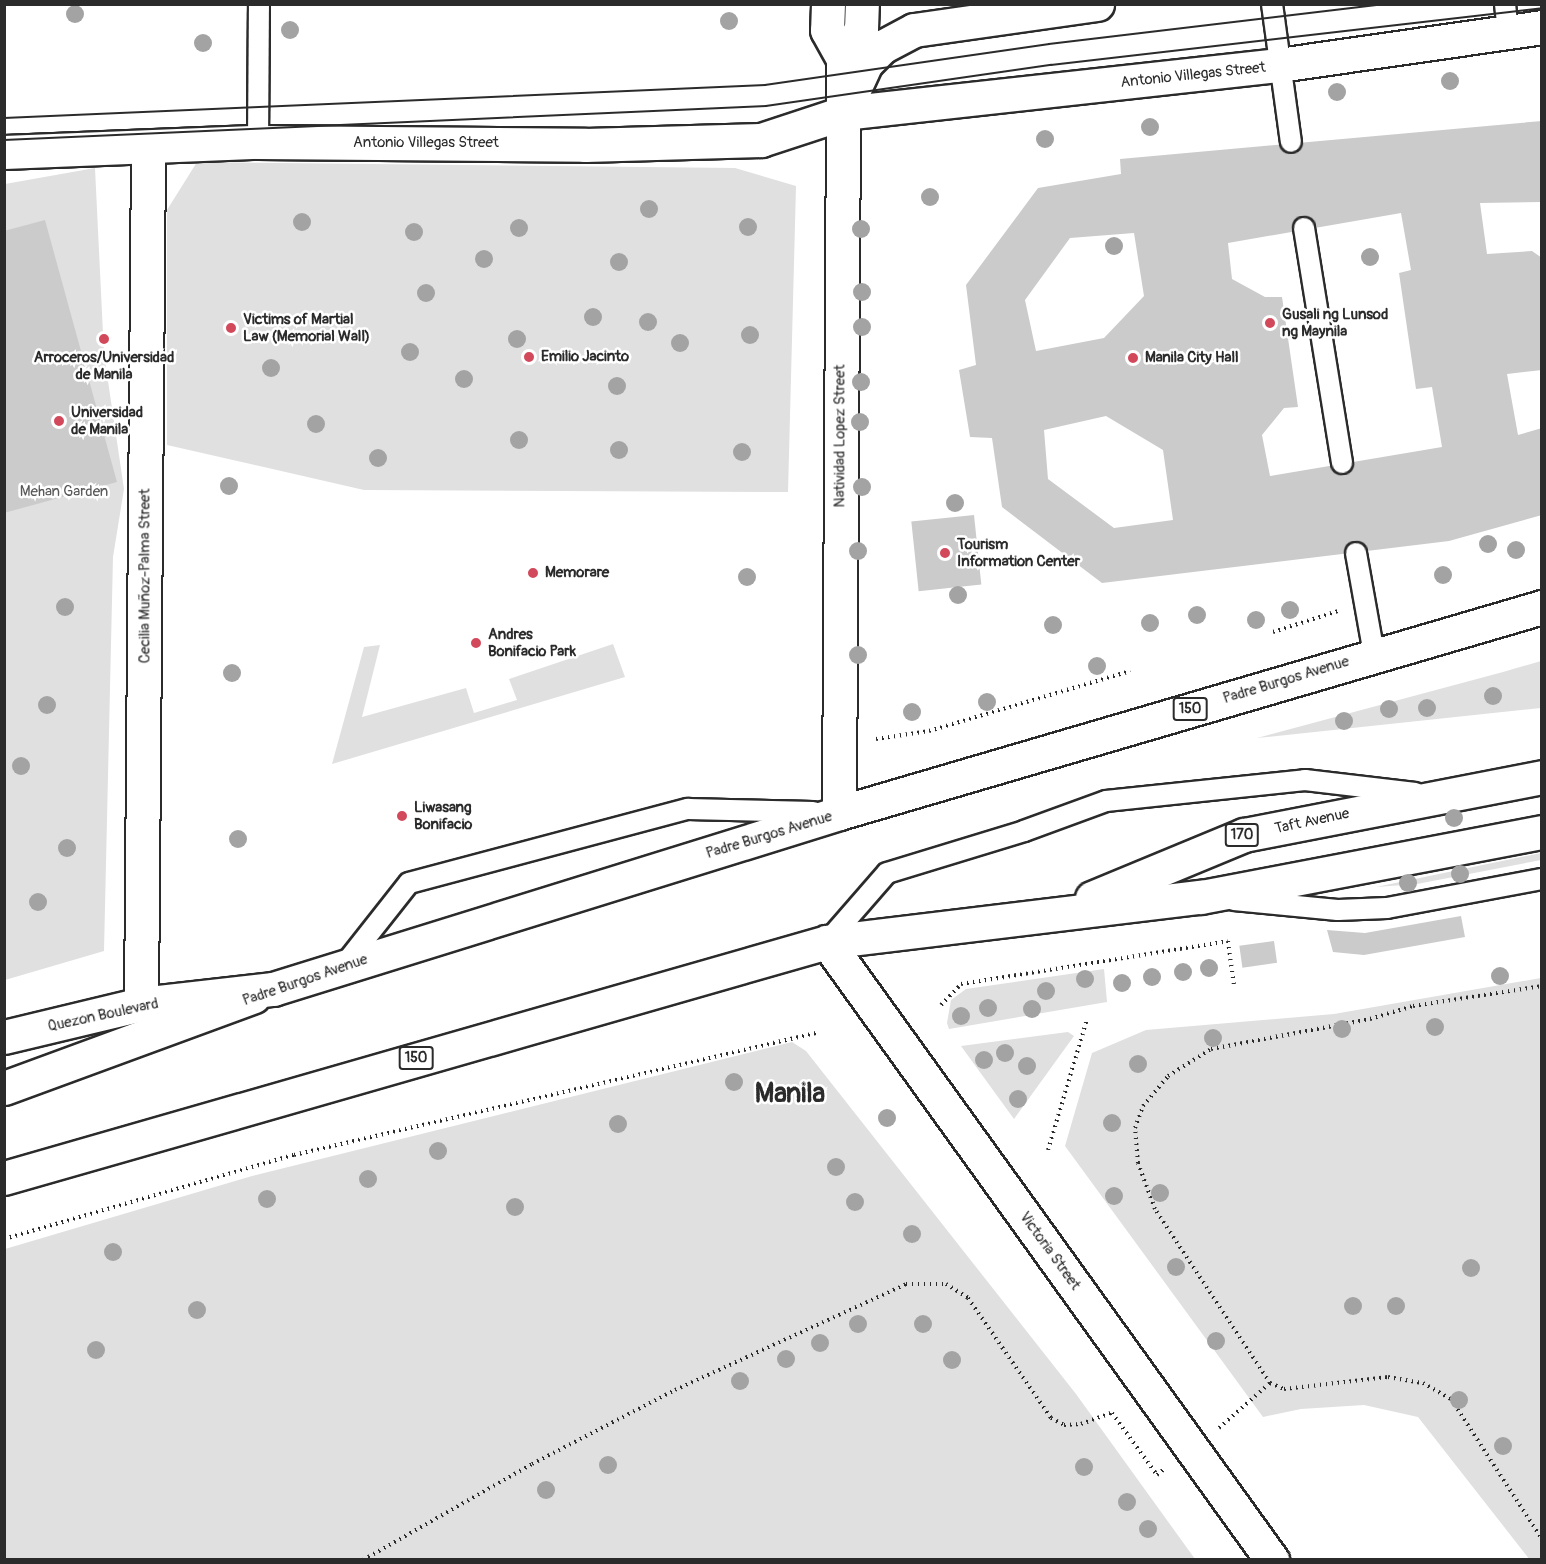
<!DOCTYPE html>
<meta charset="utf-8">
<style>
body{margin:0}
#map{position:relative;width:1546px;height:1564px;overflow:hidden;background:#fff;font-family:Pangolin,sans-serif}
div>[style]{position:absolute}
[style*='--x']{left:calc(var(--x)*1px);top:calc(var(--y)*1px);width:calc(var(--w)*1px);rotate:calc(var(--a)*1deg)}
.green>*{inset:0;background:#e0e0e0}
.building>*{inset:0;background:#cbcbcb;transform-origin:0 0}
.path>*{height:4px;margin-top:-2px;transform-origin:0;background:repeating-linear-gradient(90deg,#2b2b2b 0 1.5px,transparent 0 6px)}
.roads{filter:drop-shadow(2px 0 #2b2b2b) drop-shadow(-2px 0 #2b2b2b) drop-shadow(0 2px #2b2b2b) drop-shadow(0 -2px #2b2b2b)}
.service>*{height:20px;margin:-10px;padding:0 10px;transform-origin:10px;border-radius:10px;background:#fff}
.minor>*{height:33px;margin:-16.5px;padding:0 16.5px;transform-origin:16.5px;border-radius:16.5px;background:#fff}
.tertiary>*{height:33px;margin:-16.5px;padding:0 16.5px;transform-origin:16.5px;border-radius:16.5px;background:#fff}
.secondary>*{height:33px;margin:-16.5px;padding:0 16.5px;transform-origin:16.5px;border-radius:16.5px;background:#fff}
.primary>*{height:33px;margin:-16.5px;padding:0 16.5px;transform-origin:16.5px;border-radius:16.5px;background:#fff}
.tram>*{height:1.5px;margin:-0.75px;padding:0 0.75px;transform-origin:0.75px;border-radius:0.75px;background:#2b2b2b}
.trees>*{width:18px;height:18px;margin:-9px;border-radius:50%;background:#a3a3a3}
.dots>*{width:16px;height:16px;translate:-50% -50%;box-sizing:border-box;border:3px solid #fff;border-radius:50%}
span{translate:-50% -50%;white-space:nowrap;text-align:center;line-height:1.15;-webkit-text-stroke:5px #fff;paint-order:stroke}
.shield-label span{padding:2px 4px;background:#fff;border:2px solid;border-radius:4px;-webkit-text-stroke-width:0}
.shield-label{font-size:14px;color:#2b2b2b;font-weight:700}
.street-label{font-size:15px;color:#2b2b2b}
.poi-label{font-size:15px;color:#2b2b2b;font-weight:700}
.left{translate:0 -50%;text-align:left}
.park-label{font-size:15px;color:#585858}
.town-label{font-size:27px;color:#2b2b2b;font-weight:700}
.frame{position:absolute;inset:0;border:6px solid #2b2b2b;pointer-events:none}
</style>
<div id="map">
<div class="green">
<i style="clip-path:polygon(197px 162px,735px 168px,796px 186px,788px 492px,364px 490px,167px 445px,167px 210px)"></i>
<i style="clip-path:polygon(95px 168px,104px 354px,124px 489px,113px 557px,104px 951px,5px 980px,5px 184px)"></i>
<i style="clip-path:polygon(613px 644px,625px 677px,332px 764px,364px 647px,380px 645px,362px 717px,466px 688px,474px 713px,517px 700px,509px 679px)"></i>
<i style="clip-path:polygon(1541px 661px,1541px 708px,1257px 738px,1503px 672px)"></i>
<i style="clip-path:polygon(1541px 853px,1541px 860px,1417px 884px,1376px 887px)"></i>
<i style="clip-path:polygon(1104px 969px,1107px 1002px,949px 1029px,947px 1023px,951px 1000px,966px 989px)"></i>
<i style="clip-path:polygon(1541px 978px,1542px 1559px,1530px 1560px,1418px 1417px,1364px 1405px,1301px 1409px,1263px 1417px,1065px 1146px,1092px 1053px,1146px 1030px,1334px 1014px)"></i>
<i style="clip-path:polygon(1068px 1032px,1074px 1036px,1014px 1119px,961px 1046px)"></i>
<i style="clip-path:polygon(792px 1042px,806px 1051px,1076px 1394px,1195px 1559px,5px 1559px,5px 1249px,252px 1176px)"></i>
</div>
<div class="building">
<i style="clip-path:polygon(evenodd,1542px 121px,1542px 202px,1480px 203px,1487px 254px,1532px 251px,1542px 258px,1542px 370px,1507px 374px,1518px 435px,1542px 428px,1542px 515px,1449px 541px,1102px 583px,1002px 507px,992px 438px,970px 437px,959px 370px,976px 365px,966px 285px,1038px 188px,1121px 174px,1120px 159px,1542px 121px,1401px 213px,1411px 270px,1399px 273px,1416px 389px,1432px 387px,1442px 447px,1270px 476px,1262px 435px,1284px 408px,1298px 407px,1282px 297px,1265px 297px,1232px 279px,1228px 243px,1401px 213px,1542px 121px,1134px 233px,1144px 296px,1104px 338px,1036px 351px,1025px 300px,1070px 238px,1134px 233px,1542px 121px,1106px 416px,1163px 450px,1173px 520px,1114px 528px,1048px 479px,1044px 430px,1106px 416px)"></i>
<i style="clip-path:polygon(45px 220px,117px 482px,4px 513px,4px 231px)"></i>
<i style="left:974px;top:515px;width:70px;height:63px;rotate:84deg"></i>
<i style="clip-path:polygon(1461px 916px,1465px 937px,1364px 955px,1333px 952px,1327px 930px,1365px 933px)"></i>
<i style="left:1274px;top:941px;width:22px;height:35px;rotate:82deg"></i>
</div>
<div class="path">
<i style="--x:1273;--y:632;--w:68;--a:-17.9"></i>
<i style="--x:876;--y:739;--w:54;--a:-8.6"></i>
<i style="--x:929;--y:731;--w:210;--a:-16.6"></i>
<i style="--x:941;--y:1005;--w:29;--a:-46"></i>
<i style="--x:961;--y:984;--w:270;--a:-9.1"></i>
<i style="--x:1228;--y:941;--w:45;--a:82.4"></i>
<i style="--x:1048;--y:1150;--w:137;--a:-73.4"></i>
<i style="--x:4;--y:1239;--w:302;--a:-16.2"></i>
<i style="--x:294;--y:1155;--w:536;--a:-13.15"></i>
<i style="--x:1270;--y:1383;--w:209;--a:-123.5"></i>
<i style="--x:1155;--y:1209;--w:49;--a:-110.3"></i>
<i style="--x:1138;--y:1163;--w:35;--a:-95"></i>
<i style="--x:1135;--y:1128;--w:23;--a:-70"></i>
<i style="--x:1143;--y:1106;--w:39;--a:-50"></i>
<i style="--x:1168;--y:1076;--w:51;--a:-32.1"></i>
<i style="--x:1211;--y:1049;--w:162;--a:-10.7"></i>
<i style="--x:1370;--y:1019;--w:45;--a:-16.8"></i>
<i style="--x:1413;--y:1006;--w:131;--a:-8.8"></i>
<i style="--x:1219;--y:1428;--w:68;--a:-41.4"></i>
<i style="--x:1270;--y:1383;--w:15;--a:23"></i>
<i style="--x:1284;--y:1389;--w:105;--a:-6.6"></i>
<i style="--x:1388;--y:1377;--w:36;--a:10"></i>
<i style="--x:1423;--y:1383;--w:32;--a:30"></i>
<i style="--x:1451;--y:1399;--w:167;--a:57"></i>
<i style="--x:363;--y:1560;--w:194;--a:-29.6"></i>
<i style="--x:532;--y:1464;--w:161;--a:-27.4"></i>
<i style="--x:675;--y:1390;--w:254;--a:-24.6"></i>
<i style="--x:906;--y:1284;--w:40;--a:0"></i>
<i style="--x:946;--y:1284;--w:26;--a:32"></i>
<i style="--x:968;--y:1298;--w:146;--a:55.3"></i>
<i style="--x:1051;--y:1418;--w:15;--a:28"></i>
<i style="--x:1064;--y:1425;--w:17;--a:-3"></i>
<i style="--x:1081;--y:1424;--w:33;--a:-20"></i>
<i style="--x:1112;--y:1413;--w:77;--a:54"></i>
<i style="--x:1157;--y:1475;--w:8;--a:-40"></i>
</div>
<div class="roads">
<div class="service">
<i style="--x:1272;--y:4;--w:139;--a:82.2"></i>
<i style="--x:1505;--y:4;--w:27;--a:84"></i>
<i style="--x:258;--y:142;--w:138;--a:-89.6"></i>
<i style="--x:1304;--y:228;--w:238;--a:80.8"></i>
<i style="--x:1356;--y:553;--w:103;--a:79.9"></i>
<i style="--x:1234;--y:900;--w:104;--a:5.5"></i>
<i style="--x:1338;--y:910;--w:49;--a:-2.3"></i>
<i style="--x:1387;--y:908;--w:158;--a:-10.6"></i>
<i style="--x:827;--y:942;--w:91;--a:-49"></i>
<i style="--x:887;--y:873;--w:143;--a:-17"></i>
<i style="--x:1024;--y:831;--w:87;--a:-20.1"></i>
<i style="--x:1106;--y:801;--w:200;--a:-6"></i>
<i style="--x:1305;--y:780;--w:111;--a:6.7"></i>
<i style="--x:345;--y:964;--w:103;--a:-51.7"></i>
<i style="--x:409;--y:883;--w:289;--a:-14.9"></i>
<i style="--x:688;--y:809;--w:125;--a:1.4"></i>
</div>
<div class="minor">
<i style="--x:4;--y:152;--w:254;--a:-2.3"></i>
<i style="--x:258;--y:142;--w:327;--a:0.5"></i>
<i style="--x:585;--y:145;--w:176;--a:-1.6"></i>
<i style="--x:761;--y:140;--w:86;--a:-18.2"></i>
<i style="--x:843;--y:113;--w:700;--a:90.33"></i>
<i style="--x:141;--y:1004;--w:856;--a:-89.53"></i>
</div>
<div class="tertiary">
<i style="--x:828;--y:4;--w:26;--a:92"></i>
<i style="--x:827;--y:30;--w:33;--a:61"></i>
<i style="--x:843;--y:59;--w:44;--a:90"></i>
<i style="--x:843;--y:59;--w:35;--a:-59"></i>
<i style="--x:861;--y:29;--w:25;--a:-88"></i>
<i style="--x:843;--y:113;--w:439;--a:-6.3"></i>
<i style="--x:1279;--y:65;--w:266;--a:-8.2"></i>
<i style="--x:843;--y:113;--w:55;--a:-65.3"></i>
<i style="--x:866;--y:63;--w:23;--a:-45"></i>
<i style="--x:882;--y:47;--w:36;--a:-28"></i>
<i style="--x:914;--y:30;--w:185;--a:-8.1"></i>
<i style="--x:827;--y:942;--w:762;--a:54.24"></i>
</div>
<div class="secondary">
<i style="--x:4;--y:1088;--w:266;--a:-20.2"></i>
</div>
<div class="primary">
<i style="--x:1092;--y:898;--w:165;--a:-22.5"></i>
<i style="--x:1244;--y:835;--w:304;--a:-11"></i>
<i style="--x:4;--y:1037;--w:141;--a:-13.5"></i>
<i style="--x:141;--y:1004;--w:133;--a:-6.5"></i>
<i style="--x:273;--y:989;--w:593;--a:-17.27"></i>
<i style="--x:839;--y:813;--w:733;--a:-16.33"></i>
<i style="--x:4;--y:1178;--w:856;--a:-16"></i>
<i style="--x:827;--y:942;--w:377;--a:-6.9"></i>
<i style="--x:1201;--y:897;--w:347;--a:-10.8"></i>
</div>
</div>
<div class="tram">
<i style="--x:4;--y:118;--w:762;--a:-2.48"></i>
<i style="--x:765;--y:85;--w:287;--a:-8.2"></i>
<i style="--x:1049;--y:44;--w:338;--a:-6.8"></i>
<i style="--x:4;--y:140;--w:763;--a:-2.55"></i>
<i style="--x:766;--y:106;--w:288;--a:-8.2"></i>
<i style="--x:1051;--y:65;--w:494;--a:-6.6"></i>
</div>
<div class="trees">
<i style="left:75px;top:14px"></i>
<i style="left:729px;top:21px"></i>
<i style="left:290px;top:30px"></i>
<i style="left:203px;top:43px"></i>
<i style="left:1450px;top:81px"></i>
<i style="left:1337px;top:92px"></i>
<i style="left:1150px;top:127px"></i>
<i style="left:1045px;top:139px"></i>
<i style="left:930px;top:197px"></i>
<i style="left:649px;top:209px"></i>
<i style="left:302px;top:222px"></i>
<i style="left:748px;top:227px"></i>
<i style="left:519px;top:228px"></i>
<i style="left:861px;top:229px"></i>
<i style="left:414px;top:232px"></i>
<i style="left:1114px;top:246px"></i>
<i style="left:1370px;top:257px"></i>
<i style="left:484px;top:259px"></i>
<i style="left:619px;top:262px"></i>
<i style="left:862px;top:292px"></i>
<i style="left:426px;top:293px"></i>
<i style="left:593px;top:317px"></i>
<i style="left:648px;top:322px"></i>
<i style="left:862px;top:327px"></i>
<i style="left:750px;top:335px"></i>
<i style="left:517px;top:339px"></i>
<i style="left:680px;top:343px"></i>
<i style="left:410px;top:352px"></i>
<i style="left:271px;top:368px"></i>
<i style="left:464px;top:379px"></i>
<i style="left:861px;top:382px"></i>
<i style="left:617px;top:386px"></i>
<i style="left:860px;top:422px"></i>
<i style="left:316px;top:424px"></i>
<i style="left:519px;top:440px"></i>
<i style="left:619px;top:450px"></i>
<i style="left:742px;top:452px"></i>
<i style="left:378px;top:458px"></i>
<i style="left:229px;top:486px"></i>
<i style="left:862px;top:487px"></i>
<i style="left:955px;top:503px"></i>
<i style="left:1488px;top:544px"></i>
<i style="left:1516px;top:550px"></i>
<i style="left:858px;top:551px"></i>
<i style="left:1443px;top:575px"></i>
<i style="left:747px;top:577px"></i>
<i style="left:958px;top:595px"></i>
<i style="left:65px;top:607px"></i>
<i style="left:1290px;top:610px"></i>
<i style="left:1197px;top:615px"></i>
<i style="left:1256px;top:620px"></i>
<i style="left:1150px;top:623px"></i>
<i style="left:1053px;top:625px"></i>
<i style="left:858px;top:655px"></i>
<i style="left:1097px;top:666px"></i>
<i style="left:232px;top:673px"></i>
<i style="left:1493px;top:696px"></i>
<i style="left:987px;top:702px"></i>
<i style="left:47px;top:705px"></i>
<i style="left:1427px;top:708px"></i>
<i style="left:1389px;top:709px"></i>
<i style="left:912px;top:712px"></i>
<i style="left:1344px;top:721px"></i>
<i style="left:21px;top:766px"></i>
<i style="left:1454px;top:818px"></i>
<i style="left:238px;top:839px"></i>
<i style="left:67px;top:848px"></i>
<i style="left:1460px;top:874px"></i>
<i style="left:1408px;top:883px"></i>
<i style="left:38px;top:902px"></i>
<i style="left:1209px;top:968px"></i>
<i style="left:1183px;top:972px"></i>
<i style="left:1500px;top:976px"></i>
<i style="left:1152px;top:977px"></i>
<i style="left:1085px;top:979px"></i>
<i style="left:1122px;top:983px"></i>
<i style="left:1046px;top:991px"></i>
<i style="left:988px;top:1008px"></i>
<i style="left:1032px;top:1009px"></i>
<i style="left:961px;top:1016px"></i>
<i style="left:1435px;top:1027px"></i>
<i style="left:1342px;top:1029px"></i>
<i style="left:1213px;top:1038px"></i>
<i style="left:1005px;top:1053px"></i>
<i style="left:984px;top:1060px"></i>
<i style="left:1138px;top:1064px"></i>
<i style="left:1027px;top:1066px"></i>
<i style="left:734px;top:1082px"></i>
<i style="left:1018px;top:1099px"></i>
<i style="left:887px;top:1118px"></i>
<i style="left:1112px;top:1123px"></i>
<i style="left:618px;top:1124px"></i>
<i style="left:438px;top:1151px"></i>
<i style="left:836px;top:1167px"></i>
<i style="left:368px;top:1179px"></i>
<i style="left:1160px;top:1193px"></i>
<i style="left:1114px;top:1196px"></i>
<i style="left:267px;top:1199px"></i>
<i style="left:855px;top:1202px"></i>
<i style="left:515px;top:1207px"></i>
<i style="left:912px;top:1234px"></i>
<i style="left:113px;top:1252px"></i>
<i style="left:1176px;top:1267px"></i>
<i style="left:1471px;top:1268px"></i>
<i style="left:1353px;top:1306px"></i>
<i style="left:1396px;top:1306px"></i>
<i style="left:197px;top:1310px"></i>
<i style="left:858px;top:1324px"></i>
<i style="left:923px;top:1324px"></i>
<i style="left:1216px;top:1341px"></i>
<i style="left:820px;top:1343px"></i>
<i style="left:96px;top:1350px"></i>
<i style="left:786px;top:1359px"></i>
<i style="left:952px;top:1360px"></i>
<i style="left:740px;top:1381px"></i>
<i style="left:1459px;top:1400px"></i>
<i style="left:1503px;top:1446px"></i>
<i style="left:608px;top:1465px"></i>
<i style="left:1084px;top:1467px"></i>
<i style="left:546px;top:1490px"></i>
<i style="left:1127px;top:1502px"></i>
<i style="left:1148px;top:1529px"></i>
</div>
<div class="dots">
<i style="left:1270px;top:323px;background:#d1495b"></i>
<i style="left:231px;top:328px;background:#d1495b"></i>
<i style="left:104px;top:339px;background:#d1495b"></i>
<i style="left:529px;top:357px;background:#d1495b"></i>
<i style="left:1133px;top:358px;background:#d1495b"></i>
<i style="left:59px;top:421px;background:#d1495b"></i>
<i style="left:945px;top:553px;background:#d1495b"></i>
<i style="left:533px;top:573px;background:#d1495b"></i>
<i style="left:476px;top:643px;background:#d1495b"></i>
<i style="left:402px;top:816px;background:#d1495b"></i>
</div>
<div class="shield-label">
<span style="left:1190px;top:709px">150</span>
<span style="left:1242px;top:835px">170</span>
<span style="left:416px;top:1058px">150</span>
</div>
<div class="street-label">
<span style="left:1193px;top:75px;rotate:-6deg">Antonio Villegas Street</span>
<span style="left:426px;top:143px">Antonio Villegas Street</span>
<span style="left:840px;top:436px;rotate:-90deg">Natividad Lopez Street</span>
<span style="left:145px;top:576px;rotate:-90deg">Cecilia Muñoz-Palma Street</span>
<span style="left:1286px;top:680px;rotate:-17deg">Padre Burgos Avenue</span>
<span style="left:1312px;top:821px;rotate:-12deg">Taft Avenue</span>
<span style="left:769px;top:835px;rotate:-17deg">Padre Burgos Avenue</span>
<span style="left:305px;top:980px;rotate:-19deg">Padre Burgos Avenue</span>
<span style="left:103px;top:1015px;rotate:-12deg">Quezon Boulevard</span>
<span style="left:1050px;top:1251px;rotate:54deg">Victoria Street</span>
</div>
<div class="poi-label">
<span class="left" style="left:1282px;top:323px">Gusali ng Lunsod<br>ng Maynila</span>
<span class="left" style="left:243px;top:328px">Victims of Martial<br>Law (Memorial Wall)</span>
<span style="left:104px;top:366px">Arroceros/Universidad<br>de Manila</span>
<span class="left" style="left:541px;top:357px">Emilio Jacinto</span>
<span class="left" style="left:1145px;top:358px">Manila City Hall</span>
<span class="left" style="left:71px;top:421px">Universidad<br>de Manila</span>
<span class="left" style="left:957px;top:553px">Tourism<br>Information Center</span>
<span class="left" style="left:545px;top:573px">Memorare</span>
<span class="left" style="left:488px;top:643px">Andres<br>Bonifacio Park</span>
<span class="left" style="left:414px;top:816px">Liwasang<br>Bonifacio</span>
</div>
<div class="park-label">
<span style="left:64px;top:492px">Mehan Garden</span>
</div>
<div class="town-label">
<span style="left:790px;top:1094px">Manila</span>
</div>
<div class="frame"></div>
</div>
